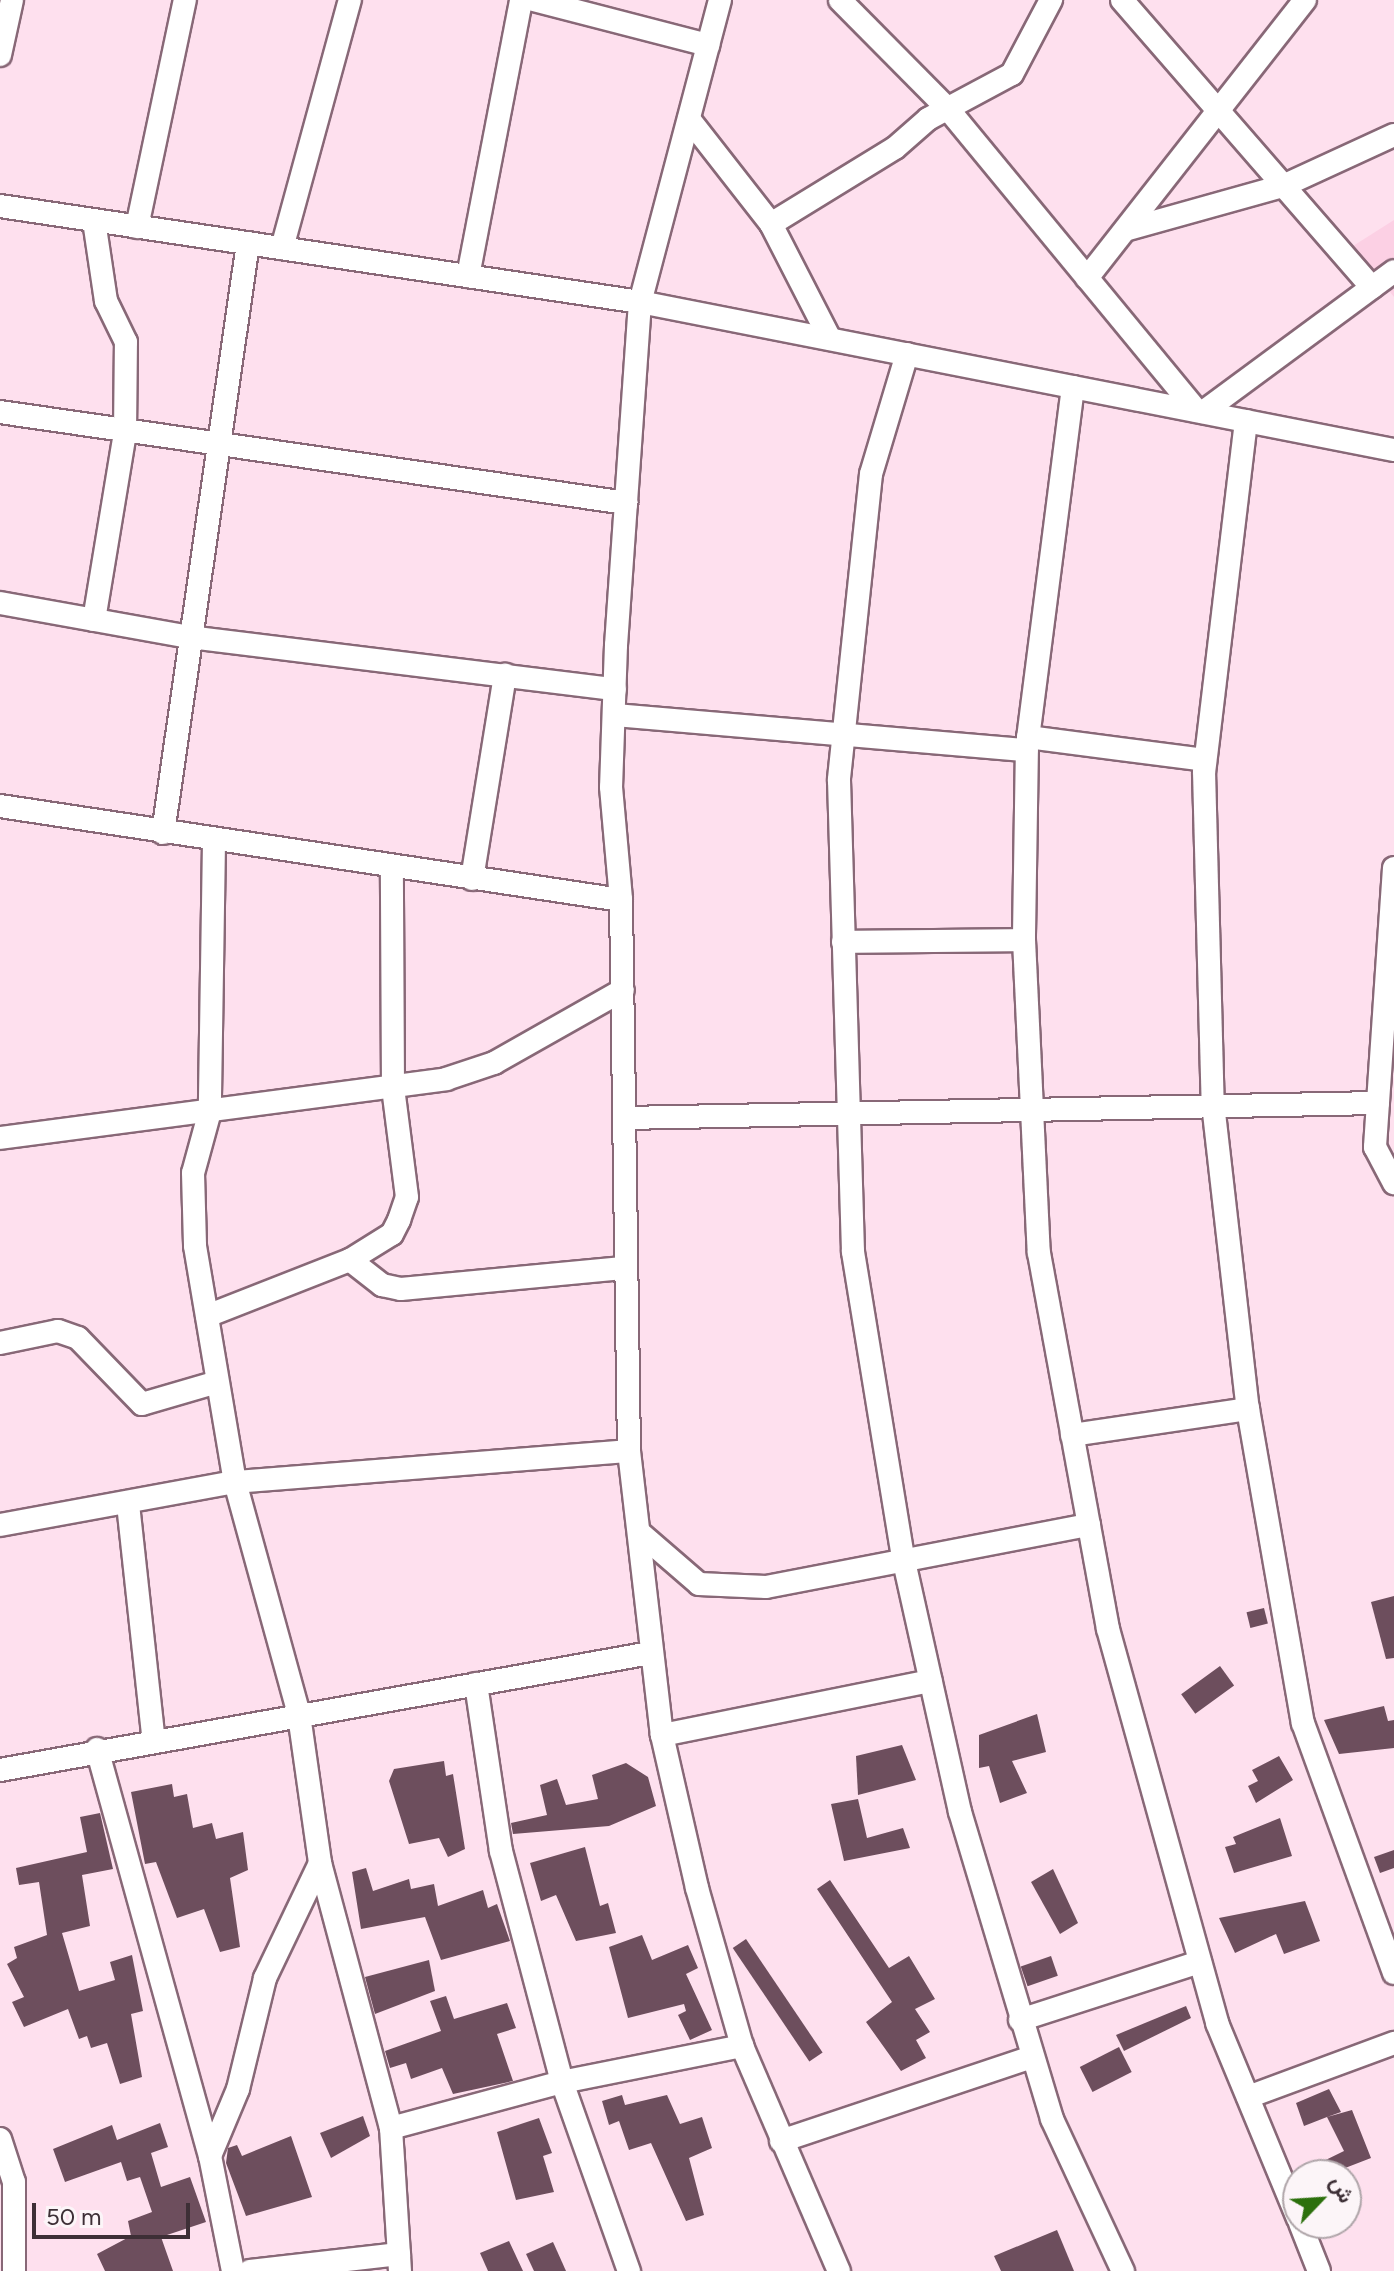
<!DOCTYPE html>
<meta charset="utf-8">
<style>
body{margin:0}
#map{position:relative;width:1394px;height:2271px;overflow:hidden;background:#fee0ee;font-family:Figtree,Vazirmatn,sans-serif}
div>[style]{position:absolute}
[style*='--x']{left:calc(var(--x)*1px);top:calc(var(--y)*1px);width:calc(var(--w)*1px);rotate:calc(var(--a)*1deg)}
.built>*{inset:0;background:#fcd0e4}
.building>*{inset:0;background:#6d4e5d;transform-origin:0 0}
.roads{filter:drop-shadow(2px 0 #886877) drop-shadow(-2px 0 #886877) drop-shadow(0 2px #886877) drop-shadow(0 -2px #886877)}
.minor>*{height:22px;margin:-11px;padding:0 11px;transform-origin:11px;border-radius:11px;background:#fff}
span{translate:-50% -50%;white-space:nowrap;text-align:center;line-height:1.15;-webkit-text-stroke:8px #fcf5f8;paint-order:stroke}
.north{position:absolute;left:1282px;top:2159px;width:80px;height:80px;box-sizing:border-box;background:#fcf5f8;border:2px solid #b0a6aa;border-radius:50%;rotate:65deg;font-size:22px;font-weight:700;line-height:32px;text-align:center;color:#3d2f36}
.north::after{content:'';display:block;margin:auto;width:28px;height:36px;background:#2c700d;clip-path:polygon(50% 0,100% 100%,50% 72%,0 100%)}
.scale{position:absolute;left:32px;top:2203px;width:158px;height:36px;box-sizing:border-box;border:4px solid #3d2f36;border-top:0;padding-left:10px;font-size:24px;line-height:28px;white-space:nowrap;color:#3d2f36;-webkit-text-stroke:6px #fcf5f8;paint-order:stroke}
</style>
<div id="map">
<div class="built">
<i style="clip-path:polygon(1394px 220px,1394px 297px,1353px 246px)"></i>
</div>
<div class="building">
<i style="clip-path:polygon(1394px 1596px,1394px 1658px,1386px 1659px,1371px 1602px)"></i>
<i style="left:1264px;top:1608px;width:16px;height:18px;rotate:76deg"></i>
<i style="left:1220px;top:1666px;width:24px;height:48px;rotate:54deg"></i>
<i style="clip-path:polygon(1384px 1706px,1388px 1721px,1394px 1720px,1394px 1748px,1339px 1754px,1324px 1720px)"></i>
<i style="clip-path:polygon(1037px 1714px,1046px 1752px,1012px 1761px,1027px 1793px,1000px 1803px,989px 1766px,979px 1768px,979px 1735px)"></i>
<i style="clip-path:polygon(902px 1745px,916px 1780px,858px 1795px,856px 1756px)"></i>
<i style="clip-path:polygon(1279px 1756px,1293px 1780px,1256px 1803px,1248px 1786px,1258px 1781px,1252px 1770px)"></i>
<i style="clip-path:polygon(444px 1761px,446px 1776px,453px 1774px,465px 1849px,448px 1857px,439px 1838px,409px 1844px,389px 1781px,394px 1769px)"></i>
<i style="clip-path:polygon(626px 1763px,648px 1777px,656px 1806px,609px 1826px,513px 1834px,511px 1823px,547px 1815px,540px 1785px,557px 1779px,566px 1805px,598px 1799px,592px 1775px)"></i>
<i style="clip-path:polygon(172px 1784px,174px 1797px,187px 1794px,193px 1828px,212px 1823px,216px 1839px,243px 1832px,248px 1870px,230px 1878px,240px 1947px,220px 1952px,204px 1909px,177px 1918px,156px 1862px,145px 1864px,131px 1792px)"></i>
<i style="clip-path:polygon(858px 1799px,867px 1838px,903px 1828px,910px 1848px,844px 1861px,831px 1804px)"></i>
<i style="clip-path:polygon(100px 1813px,113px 1869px,82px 1875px,90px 1926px,62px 1933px,79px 1991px,115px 1980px,110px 1962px,132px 1955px,143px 2011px,131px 2014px,142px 2077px,120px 2084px,107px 2043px,91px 2048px,87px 2036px,79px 2039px,68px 2009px,24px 2027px,12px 2002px,24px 1997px,7px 1964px,17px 1958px,14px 1947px,47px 1935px,39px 1882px,19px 1885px,16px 1868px,87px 1852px,80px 1817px)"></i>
<i style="clip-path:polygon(1280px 1818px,1292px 1856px,1234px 1873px,1225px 1847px,1236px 1844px,1233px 1837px)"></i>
<i style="clip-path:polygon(585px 1847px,600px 1906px,608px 1903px,616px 1933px,576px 1941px,556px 1895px,541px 1901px,530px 1863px)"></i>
<i style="clip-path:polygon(1394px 1850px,1394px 1868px,1380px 1873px,1374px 1857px)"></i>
<i style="clip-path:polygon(366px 1868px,373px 1891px,409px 1879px,411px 1889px,434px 1884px,438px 1906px,483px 1890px,488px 1908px,497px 1904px,510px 1941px,441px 1960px,425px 1917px,361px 1929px,352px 1872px)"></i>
<i style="clip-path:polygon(1053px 1869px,1078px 1923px,1060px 1934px,1031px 1882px)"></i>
<i style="clip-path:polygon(830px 1880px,889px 1968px,909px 1956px,935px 1999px,915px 2009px,930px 2032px,916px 2040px,926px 2058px,901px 2071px,866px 2022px,892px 2002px,817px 1889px)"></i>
<i style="clip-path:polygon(1305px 1901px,1320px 1941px,1284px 1954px,1276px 1934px,1235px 1953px,1219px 1918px)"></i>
<i style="clip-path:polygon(642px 1935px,652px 1960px,688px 1945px,698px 1968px,686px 1974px,712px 2030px,690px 2040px,678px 2015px,686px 2011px,684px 2004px,628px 2018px,609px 1947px)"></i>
<i style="left:746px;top:1939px;width:137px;height:16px;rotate:56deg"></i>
<i style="left:1051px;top:1956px;width:21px;height:32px;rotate:71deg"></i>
<i style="clip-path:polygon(429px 1960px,435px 1991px,375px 2014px,365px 1977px)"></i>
<i style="clip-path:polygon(446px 1996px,454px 2019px,507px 2003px,516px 2028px,497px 2034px,513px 2081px,453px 2094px,442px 2068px,411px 2079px,406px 2063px,390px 2068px,385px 2051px,441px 2031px,430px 2001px)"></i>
<i style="clip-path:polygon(1186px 2006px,1191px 2018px,1124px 2051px,1116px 2035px)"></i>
<i style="left:1119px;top:2047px;width:28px;height:44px;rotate:63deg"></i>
<i style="clip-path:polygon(1329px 2089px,1341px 2112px,1327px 2117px,1352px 2110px,1371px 2158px,1327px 2175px,1295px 2175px,1344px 2151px,1327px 2117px,1304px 2126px,1296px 2103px)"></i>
<i style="clip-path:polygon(622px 2095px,625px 2105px,667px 2095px,680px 2124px,702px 2117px,712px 2148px,689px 2158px,704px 2215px,686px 2221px,651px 2143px,629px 2150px,619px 2121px,609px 2125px,602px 2101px)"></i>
<i style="clip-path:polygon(363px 2116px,370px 2136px,331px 2158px,320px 2133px)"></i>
<i style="clip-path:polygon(539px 2118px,552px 2153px,543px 2156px,554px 2192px,516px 2200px,497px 2132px)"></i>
<i style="clip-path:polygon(160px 2123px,168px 2147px,151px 2153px,161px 2187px,190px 2177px,206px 2222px,161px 2237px,173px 2271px,105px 2271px,97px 2254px,131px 2236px,128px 2221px,152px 2212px,140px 2177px,127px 2181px,121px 2162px,65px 2182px,53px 2149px,112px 2125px,117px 2140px)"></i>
<i style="clip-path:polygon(291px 2136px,312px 2197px,246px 2216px,226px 2163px,228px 2148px,237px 2145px,242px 2156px)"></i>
<i style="clip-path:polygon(1057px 2230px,1074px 2271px,1001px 2271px,994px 2256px)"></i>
<i style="clip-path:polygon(509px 2241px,523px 2271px,488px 2271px,480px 2253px)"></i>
<i style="clip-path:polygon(553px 2242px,566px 2271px,534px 2271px,526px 2254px)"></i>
</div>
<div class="roads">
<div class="minor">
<i style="--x:534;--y:0;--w:180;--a:14.5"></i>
<i style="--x:720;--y:0;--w:312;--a:104.8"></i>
<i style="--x:640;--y:302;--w:344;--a:94"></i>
<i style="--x:616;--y:645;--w:142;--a:92"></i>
<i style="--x:611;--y:787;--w:113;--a:84.9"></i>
<i style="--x:621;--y:900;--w:551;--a:89.17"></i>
<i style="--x:629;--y:1451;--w:286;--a:83.4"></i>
<i style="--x:662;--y:1735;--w:157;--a:77.1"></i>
<i style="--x:697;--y:1888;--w:164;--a:74.1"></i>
<i style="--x:742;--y:2046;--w:245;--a:66.7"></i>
<i style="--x:840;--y:0;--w:153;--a:45.3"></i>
<i style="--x:948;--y:109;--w:391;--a:50.5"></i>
<i style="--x:1122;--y:0;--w:381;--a:49"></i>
<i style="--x:0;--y:55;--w:56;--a:-77.7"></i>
<i style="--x:689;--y:119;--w:133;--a:52"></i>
<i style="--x:771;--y:224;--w:129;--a:62.8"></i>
<i style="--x:0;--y:206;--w:647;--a:8.53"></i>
<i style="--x:640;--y:302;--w:768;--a:11.11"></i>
<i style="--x:771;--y:224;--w:145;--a:-31.5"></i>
<i style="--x:895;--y:148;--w:44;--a:-41.3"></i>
<i style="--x:928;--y:119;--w:95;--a:-28.2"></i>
<i style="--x:1012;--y:74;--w:84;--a:-62.2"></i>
<i style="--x:137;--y:227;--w:232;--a:-78.1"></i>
<i style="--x:1125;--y:230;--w:164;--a:-15.6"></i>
<i style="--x:1283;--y:186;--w:122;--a:-24.7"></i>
<i style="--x:282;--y:248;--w:257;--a:-74.7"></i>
<i style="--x:468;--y:276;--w:281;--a:-79.1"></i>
<i style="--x:1087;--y:278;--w:353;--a:-51.9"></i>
<i style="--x:907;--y:354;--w:125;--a:106.7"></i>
<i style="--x:871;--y:474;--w:308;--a:96"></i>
<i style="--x:839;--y:780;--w:472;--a:88.3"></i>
<i style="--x:853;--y:1252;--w:309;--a:80.7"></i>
<i style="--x:903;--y:1557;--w:261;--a:77.4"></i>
<i style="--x:960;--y:1812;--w:320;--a:73.3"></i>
<i style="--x:1052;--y:2119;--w:168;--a:65"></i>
<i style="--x:1073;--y:387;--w:360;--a:97.3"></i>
<i style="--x:1027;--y:744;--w:196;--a:90.9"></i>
<i style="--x:1024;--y:940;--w:313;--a:87.3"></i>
<i style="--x:1039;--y:1253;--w:382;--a:79.6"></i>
<i style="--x:1108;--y:1629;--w:409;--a:74.5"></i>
<i style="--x:1217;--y:2023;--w:212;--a:67.5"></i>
<i style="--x:0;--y:412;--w:633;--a:8.27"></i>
<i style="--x:1203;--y:412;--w:237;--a:-36.4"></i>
<i style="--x:1246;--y:421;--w:353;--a:96.8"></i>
<i style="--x:1204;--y:771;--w:333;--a:88.5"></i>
<i style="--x:1213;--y:1104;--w:307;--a:83.5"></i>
<i style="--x:1248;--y:1409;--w:319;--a:80.1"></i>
<i style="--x:1303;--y:1723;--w:266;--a:70"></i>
<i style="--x:0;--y:603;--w:192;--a:10.2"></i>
<i style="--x:189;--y:637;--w:429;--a:7"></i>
<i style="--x:94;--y:620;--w:190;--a:-80.6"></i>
<i style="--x:125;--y:433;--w:91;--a:-89.4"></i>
<i style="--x:126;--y:342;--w:46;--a:-116"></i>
<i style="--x:106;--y:301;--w:81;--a:-98.5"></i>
<i style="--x:615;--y:715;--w:413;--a:4.9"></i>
<i style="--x:1028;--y:737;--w:178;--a:7.4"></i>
<i style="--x:0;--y:806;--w:628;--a:8.61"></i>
<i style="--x:163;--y:833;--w:596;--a:-81.8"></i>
<i style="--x:214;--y:842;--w:269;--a:90.9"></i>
<i style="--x:210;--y:1111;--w:64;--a:105.3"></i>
<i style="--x:193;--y:1173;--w:73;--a:88.4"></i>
<i style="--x:195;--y:1246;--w:239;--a:80.4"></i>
<i style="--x:235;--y:1482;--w:242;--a:74.6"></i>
<i style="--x:299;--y:1715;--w:149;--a:81.9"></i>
<i style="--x:320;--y:1863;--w:274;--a:75"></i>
<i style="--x:391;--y:2128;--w:143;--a:86.4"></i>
<i style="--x:1394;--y:868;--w:280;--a:93.9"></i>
<i style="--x:1375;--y:1147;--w:41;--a:62.2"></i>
<i style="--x:472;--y:879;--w:207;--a:-80.8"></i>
<i style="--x:843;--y:942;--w:181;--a:-0.6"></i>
<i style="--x:624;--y:1118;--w:754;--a:-1.14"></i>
<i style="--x:0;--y:1138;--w:450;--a:-7.5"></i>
<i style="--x:446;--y:1079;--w:51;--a:-18.4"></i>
<i style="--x:494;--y:1063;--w:148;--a:-29.5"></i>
<i style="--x:350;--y:1260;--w:41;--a:38"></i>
<i style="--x:382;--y:1285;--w:19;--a:12"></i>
<i style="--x:401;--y:1289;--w:223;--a:-5.4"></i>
<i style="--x:207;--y:1316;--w:154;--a:-21.4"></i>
<i style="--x:350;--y:1260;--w:49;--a:-31.8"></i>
<i style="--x:392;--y:1234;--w:16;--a:-63"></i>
<i style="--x:399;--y:1220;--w:24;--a:-71"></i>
<i style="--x:407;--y:1197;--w:110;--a:-97.3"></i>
<i style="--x:393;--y:1088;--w:221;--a:-90.3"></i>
<i style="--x:0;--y:1343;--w:59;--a:-11.7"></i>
<i style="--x:58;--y:1331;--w:21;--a:19"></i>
<i style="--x:78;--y:1338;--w:92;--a:45.9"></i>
<i style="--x:142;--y:1404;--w:75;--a:-16.3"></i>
<i style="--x:1072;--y:1435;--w:178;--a:-8.4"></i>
<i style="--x:128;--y:1504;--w:239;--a:83.8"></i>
<i style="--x:0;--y:1525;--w:239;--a:-10.4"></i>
<i style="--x:235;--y:1482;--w:395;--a:-4.5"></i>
<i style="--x:640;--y:1533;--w:78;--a:40.8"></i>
<i style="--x:699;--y:1584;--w:67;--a:2.6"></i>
<i style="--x:766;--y:1587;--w:329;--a:-10.9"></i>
<i style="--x:476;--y:1684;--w:169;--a:81.5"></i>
<i style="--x:501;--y:1851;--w:239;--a:75.2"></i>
<i style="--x:562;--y:2082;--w:201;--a:70.5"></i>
<i style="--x:662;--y:1735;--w:274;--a:-11.4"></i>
<i style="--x:97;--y:1749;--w:422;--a:74.5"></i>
<i style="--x:210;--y:2156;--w:117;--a:78.7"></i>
<i style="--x:0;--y:1770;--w:660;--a:-10.2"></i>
<i style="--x:1020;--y:2020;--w:189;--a:-17.9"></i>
<i style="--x:1248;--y:2097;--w:156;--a:-20.3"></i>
<i style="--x:391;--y:2128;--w:177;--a:-15.1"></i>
<i style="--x:562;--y:2082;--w:184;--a:-11.3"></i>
<i style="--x:0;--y:2139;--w:45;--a:72"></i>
<i style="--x:14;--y:2182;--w:89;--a:90"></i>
<i style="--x:781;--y:2141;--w:265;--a:-18.5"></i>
<i style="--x:210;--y:2156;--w:73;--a:-67.3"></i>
<i style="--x:238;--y:2089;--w:114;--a:-76.3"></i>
<i style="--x:265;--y:1978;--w:127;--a:-64.4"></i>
<i style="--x:1300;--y:2223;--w:52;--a:68.4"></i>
<i style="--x:250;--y:2271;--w:150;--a:-6.5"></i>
</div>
</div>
<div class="north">ش</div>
<div class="scale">50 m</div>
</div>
